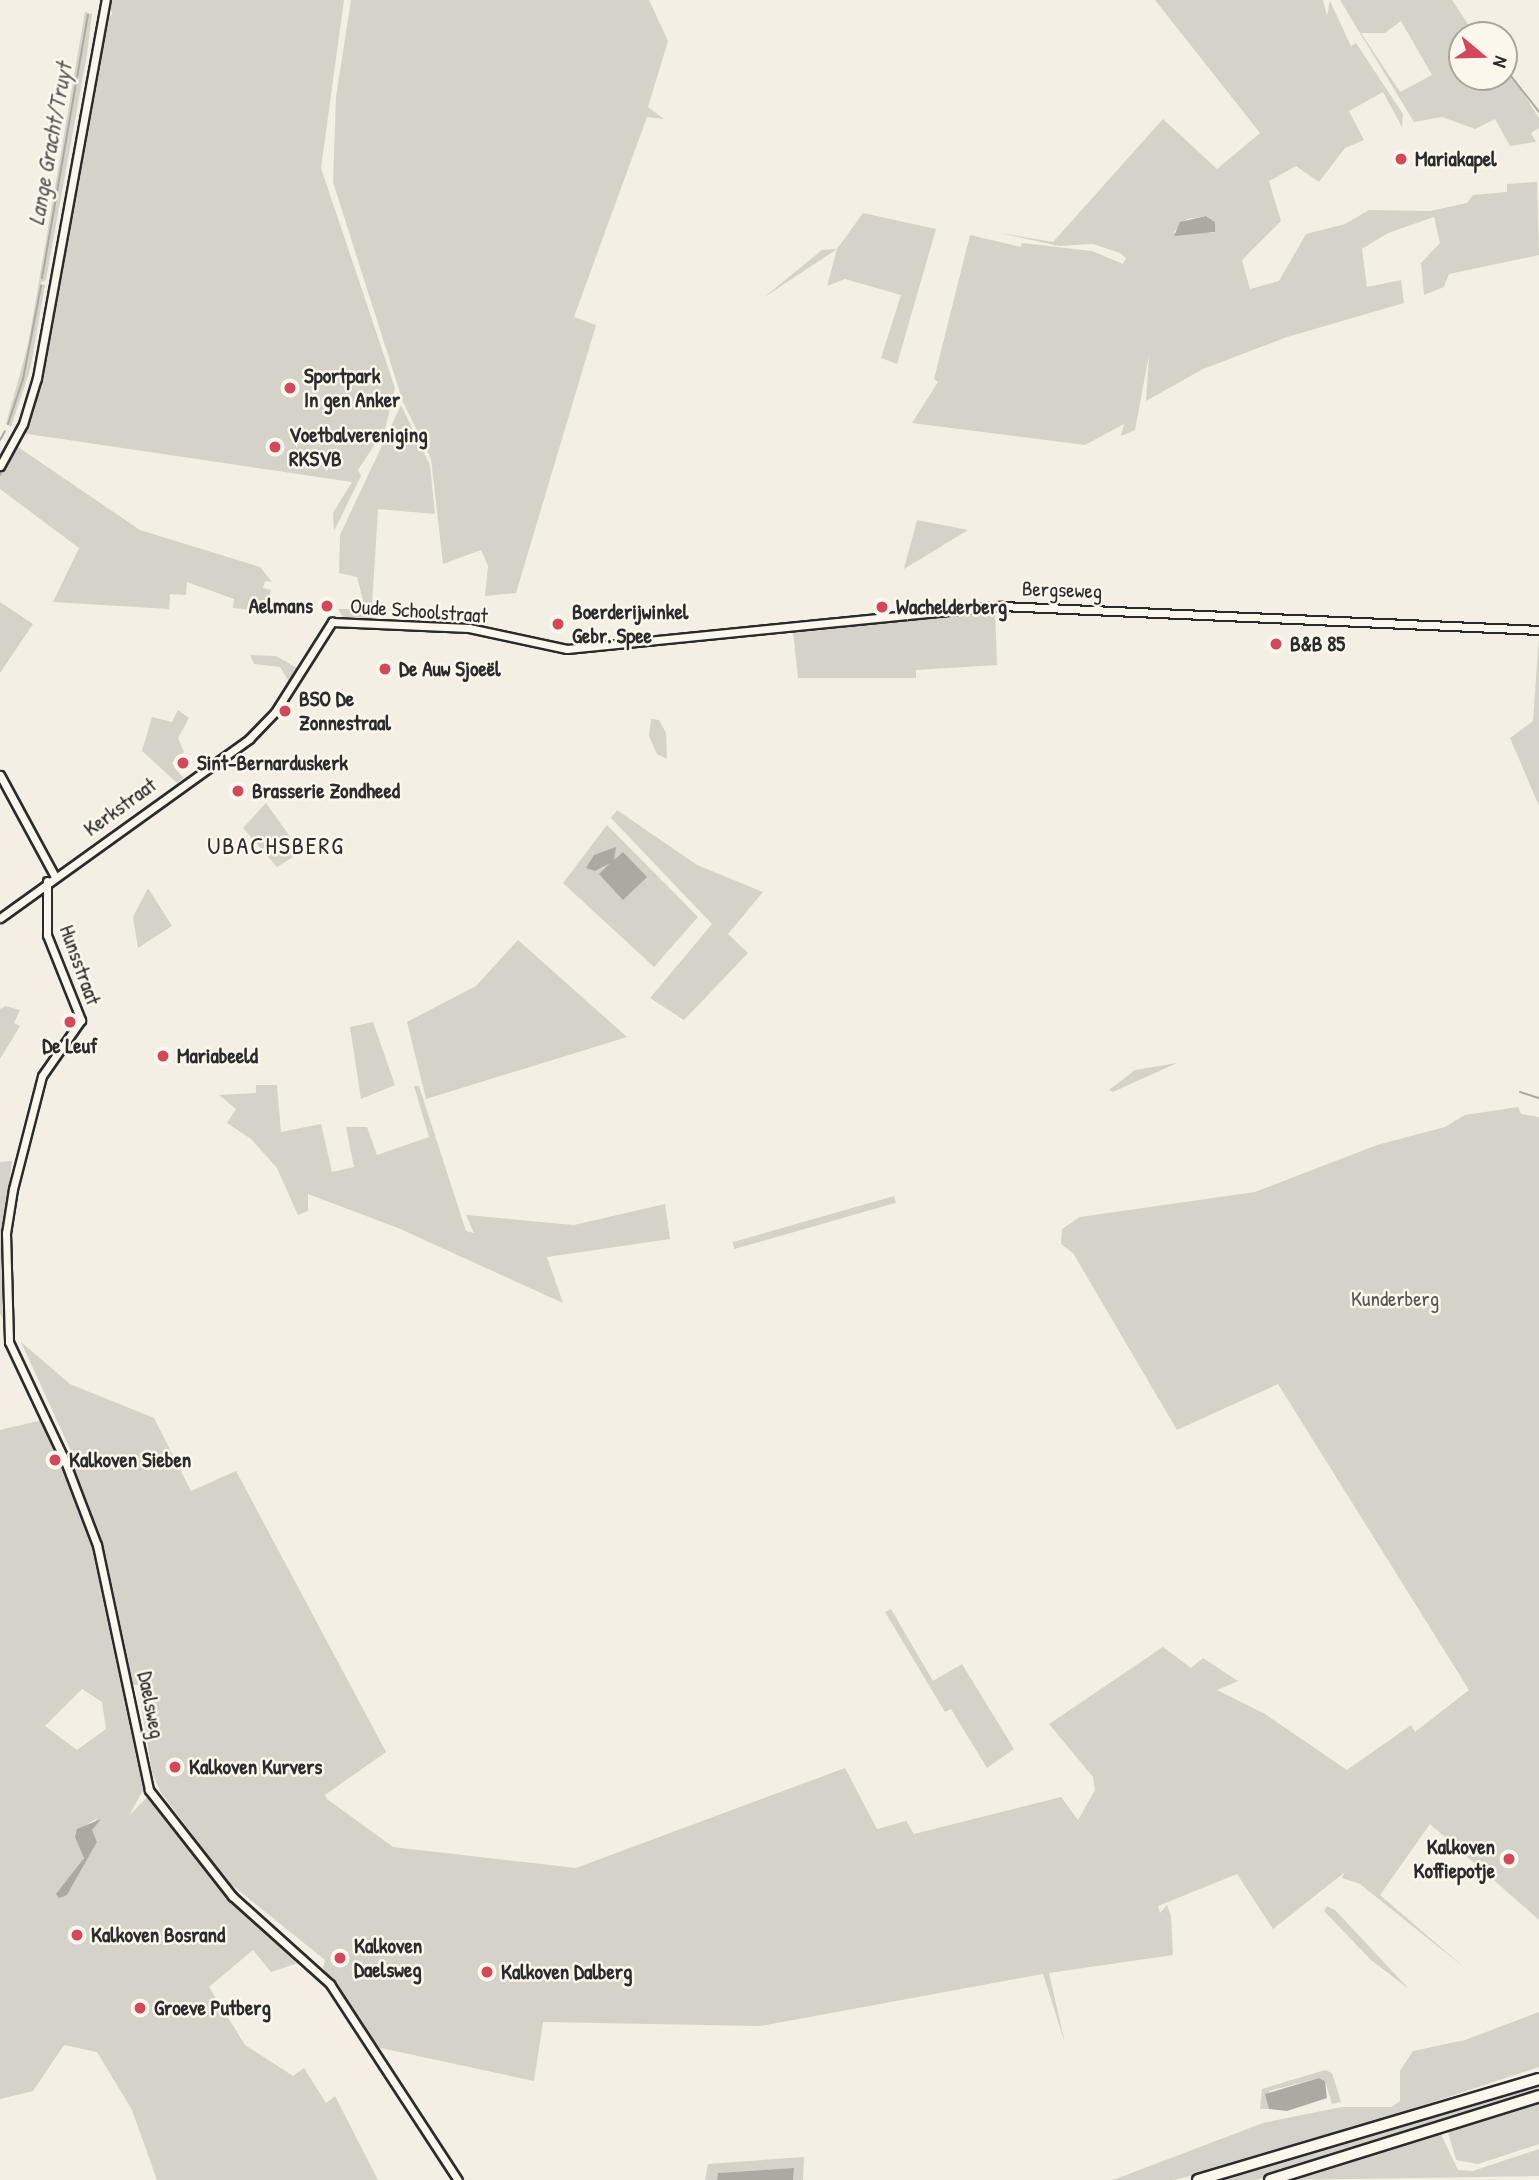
<!DOCTYPE html>
<meta charset="utf-8">
<style>
body{margin:0}
#map{position:relative;width:1539px;height:2180px;overflow:hidden;background:#f3efe4;font-family:"Patrick Hand",sans-serif}
div>[style]{position:absolute}
[style*='--x']{left:calc(var(--x)*1px);top:calc(var(--y)*1px);width:calc(var(--w)*1px);rotate:calc(var(--a)*1deg)}
.green>*{inset:0;background:#d5d2c9;transform-origin:0 0}
.water>*{inset:0;background:#aca9a2}
.stream>*{height:2px;margin:-1px;padding:0 1px;transform-origin:1px;border-radius:1px;background:#aca9a2}
.roads{filter:drop-shadow(2px 0 #2b2b2b) drop-shadow(-2px 0 #2b2b2b) drop-shadow(0 2px #2b2b2b) drop-shadow(0 -2px #2b2b2b)}
.tertiary>*{height:7px;margin:-3.5px;padding:0 3.5px;transform-origin:3.5px;border-radius:3.5px;background:#fbf7ec}
.motorway>*{height:10px;margin:-5px;padding:0 5px;transform-origin:5px;border-radius:5px;background:#fbf7ec}
.dots>*{width:19px;height:19px;translate:-50% -50%;box-sizing:border-box;border:4px solid #fbf7ec;border-radius:50%}
span{translate:-50% -50%;white-space:nowrap;text-align:center;line-height:1.15;-webkit-text-stroke:5px #fbf7ec;paint-order:stroke}
.poi-label{font-size:21px;color:#2b2b2b;font-weight:700}
.left{translate:0 -50%;text-align:left}
.right{translate:-100% -50%;text-align:right}
.street-label{font-size:21px;color:#2b2b2b}
.park-label{font-size:21px;color:#565552}
.water-label{font-size:23px;color:#585755;font-style:italic}
.quarter-label{font-size:24px;color:#2b2b2b;letter-spacing:2px}
.north{position:absolute;left:1448px;top:21px;width:70px;height:70px;box-sizing:border-box;background:#fbf7ec;border:2px solid #a8a59f;border-radius:50%;rotate:109deg;font-size:19px;font-weight:700;line-height:28px;text-align:center;color:#2b2b2b}
.north::after{content:'';display:block;margin:auto;width:24px;height:32px;background:#d1495b;clip-path:polygon(50% 0,100% 100%,50% 72%,0 100%)}
</style>
<div id="map">
<div class="green">
<i style="clip-path:polygon(108px 0,344px 0,321px 168px,395px 388px,385px 429px,358px 470px,361px 476px,334px 531px,333px 513px,352px 482px,21px 433px,45px 358px,105px 21px,112px 14px)"></i>
<i style="clip-path:polygon(351px 0,649px 0,668px 41px,648px 107px,664px 119px,647px 117px,574px 317px,596px 325px,516px 593px,485px 596px,488px 566px,481px 550px,443px 564px,431px 459px,403px 402px,333px 182px,336px 97px)"></i>
<i style="clip-path:polygon(evenodd,1155px 0,1323px 0,1327px 16px,1330px 1px,1351px 46px,1356px 43px,1403px 114px,1402px 127px,1383px 92px,1349px 111px,1364px 140px,1345px 148px,1319px 182px,1296px 166px,1269px 181px,1281px 221px,1242px 260px,1250px 289px,1279px 281px,1306px 234px,1345px 224px,1369px 210px,1430px 211px,1467px 203px,1473px 195px,1507px 192px,1507px 184px,1537px 182px,1539px 255px,1449px 274px,1444px 287px,1424px 295px,1421px 263px,1440px 243px,1434px 217px,1388px 233px,1362px 249px,1367px 287px,1401px 280px,1404px 303px,1287px 337px,1203px 369px,1146px 401px,1149px 355px,1135px 430px,1121px 436px,1124px 424px,1085px 445px,912px 423px,938px 382px,934px 379px,970px 235px,1021px 247px,1022px 243px,1092px 251px,1123px 264px,1126px 258px,1120px 253px,1093px 244px,1059px 246px,1000px 233px,1053px 242px,1163px 119px,1217px 169px,1260px 133px,1155px 0,1207px 216px,1215px 222px,1213px 233px,1173px 233px,1187px 219px,1207px 216px)"></i>
<i style="clip-path:polygon(evenodd,1340px 0,1452px 0,1472px 30px,1478px 28px,1483px 35px,1462px 35px,1462px 77px,1504px 77px,1504px 64px,1539px 118px,1539px 128px,1531px 133px,1536px 142px,1510px 146px,1495px 119px,1475px 129px,1442px 117px,1414px 122px,1340px 0,1401px 21px,1432px 75px,1400px 92px,1361px 33px,1385px 33px,1401px 21px)"></i>
<i style="clip-path:polygon(85px 12px,92px 14px,87px 54px,46px 280px,40px 283px,45px 285px,30px 370px,11px 427px,6px 424px,28px 345px)"></i>
<i style="clip-path:polygon(863px 213px,936px 229px,897px 364px,881px 358px,901px 295px,845px 279px,827px 286px,837px 249px,763px 298px,822px 250px,837px 249px)"></i>
<i style="clip-path:polygon(401px 405px,430px 465px,435px 514px,378px 509px,371px 621px,344px 618px,338px 609px,352px 609px,363px 600px,357px 577px,339px 573px,340px 535px)"></i>
<i style="clip-path:polygon(15px 445px,140px 530px,260px 567px,272px 582px,265px 581px,263px 588px,271px 590px,267px 611px,233px 608px,234px 599px,187px 582px,186px 595px,170px 594px,169px 609px,53px 602px,79px 548px,0 489px,0 470px)"></i>
<i style="clip-path:polygon(917px 520px,968px 530px,904px 569px)"></i>
<i style="clip-path:polygon(0 602px,33px 624px,0 673px)"></i>
<i style="clip-path:polygon(995px 612px,997px 665px,916px 670px,916px 678px,798px 678px,793px 631px)"></i>
<i style="clip-path:polygon(1539px 636px,1539px 806px,1510px 738px,1533px 721px)"></i>
<i style="clip-path:polygon(250px 655px,276px 656px,299px 669px,290px 683px,280px 667px,254px 664px)"></i>
<i style="clip-path:polygon(178px 710px,189px 718px,178px 738px,184px 752px,172px 763px,183px 778px,177px 783px,142px 751px,152px 717px,172px 722px)"></i>
<i style="clip-path:polygon(651px 719px,659px 720px,666px 733px,667px 759px,657px 754px,649px 736px)"></i>
<i style="clip-path:polygon(266px 803px,301px 852px,277px 867px,243px 828px)"></i>
<i style="clip-path:polygon(617px 810px,697px 865px,763px 892px,728px 934px,748px 953px,684px 1020px,650px 998px,712px 924px,611px 818px)"></i>
<i style="clip-path:polygon(607px 825px,698px 917px,654px 967px,563px 883px)"></i>
<i style="clip-path:polygon(148px 888px,172px 926px,138px 948px,133px 917px)"></i>
<i style="clip-path:polygon(518px 940px,627px 1037px,426px 1099px,407px 1022px,476px 986px)"></i>
<i style="clip-path:polygon(6px 1006px,20px 1010px,14px 1023px,20px 1026px,0 1059px,0 1009px)"></i>
<i style="clip-path:polygon(373px 1022px,395px 1085px,361px 1099px,350px 1027px)"></i>
<i style="clip-path:polygon(1177px 1063px,1113px 1092px,1109px 1090px,1135px 1070px)"></i>
<i style="clip-path:polygon(256px 1085px,277px 1085px,281px 1132px,321px 1124px,332px 1172px,354px 1167px,346px 1127px,367px 1127px,377px 1155px,429px 1137px,414px 1086px,419px 1086px,466px 1231px,474px 1233px,466px 1215px,574px 1225px,665px 1204px,670px 1239px,547px 1257px,563px 1303px,398px 1228px,308px 1194px,308px 1211px,298px 1215px,277px 1168px,251px 1139px,227px 1123px,236px 1109px,219px 1095px,256px 1093px)"></i>
<i style="clip-path:polygon(evenodd,1518px 1107px,1521px 1114px,1539px 1117px,1539px 1920px,1430px 1824px,1380px 1895px,1466px 1969px,1360px 1884px,1342px 1878px,1345px 1872px,1273px 1929px,1237px 1874px,1158px 1906px,1160px 1913px,1167px 1905px,1171px 1916px,1173px 1955px,1049px 1973px,1065px 2043px,1043px 1974px,760px 2026px,543px 2022px,534px 2081px,376px 2047px,323px 1968px,325px 1960px,227px 1881px,160px 1791px,152px 1772px,138px 1685px,133px 1685px,113px 1596px,107px 1596px,147px 1762px,141px 1774px,143px 1790px,129px 1816px,147px 1797px,227px 1896px,304px 1961px,271px 1972px,253px 1950px,209px 1987px,245px 2045px,293px 2076px,304px 2068px,326px 2103px,335px 2096px,378px 2180px,157px 2180px,132px 2110px,97px 2052px,64px 2045px,33px 2091px,0 2099px,0 1430px,42px 1420px,71px 1467px,76px 1462px,21px 1342px,70px 1384px,154px 1418px,191px 1491px,236px 1471px,386px 1752px,325px 1795px,327px 1799px,393px 1847px,576px 1868px,845px 1768px,877px 1829px,906px 1821px,914px 1834px,1061px 1797px,1078px 1820px,1095px 1790px,1093px 1777px,1049px 1724px,1163px 1647px,1191px 1668px,1203px 1658px,1238px 1681px,1217px 1690px,1265px 1714px,1347px 1770px,1411px 1725px,1415px 1732px,1469px 1690px,1278px 1384px,1177px 1430px,1073px 1253px,1061px 1244px,1062px 1229px,1080px 1217px,1255px 1192px,1377px 1145px,1445px 1127px,1465px 1115px,1518px 1107px,82px 1689px,102px 1702px,106px 1729px,77px 1750px,45px 1726px,82px 1689px,1518px 1107px,97px 1818px,92px 1830px,97px 1842px,67px 1895px,58px 1891px,77px 1873px,84px 1856px,76px 1832px,97px 1818px)"></i>
<i style="clip-path:polygon(12px 1161px,4px 1227px,6px 1326px,0 1313px,0 1162px)"></i>
<i style="left:894px;top:1196px;width:7px;height:168px;rotate:74deg"></i>
<i style="clip-path:polygon(891px 1609px,933px 1681px,962px 1664px,1014px 1749px,987px 1768px,951px 1709px,945px 1712px,885px 1612px)"></i>
<i style="clip-path:polygon(1327px 1906px,1335px 1910px,1409px 1989px,1371px 1960px,1324px 1911px)"></i>
<i style="clip-path:polygon(1539px 2012px,1539px 2067px,1286px 2151px,1174px 2180px,1113px 2180px,1263px 2123px,1342px 2107px,1391px 2107px,1400px 2101px,1400px 2071px,1413px 2051px,1465px 2040px)"></i>
<i style="clip-path:polygon(1325px 2070px,1332px 2073px,1341px 2102px,1332px 2104px,1325px 2081px,1319px 2078px,1269px 2091px,1269px 2109px,1260px 2109px,1262px 2089px)"></i>
<i style="clip-path:polygon(1539px 2081px,1539px 2092px,1312px 2164px,1256px 2180px,1220px 2180px)"></i>
<i style="clip-path:polygon(1539px 2104px,1539px 2144px,1478px 2164px,1456px 2160px,1448px 2132px)"></i>
<i style="clip-path:polygon(1440px 2132px,1458px 2170px,1473px 2171px,1539px 2149px,1539px 2176px,1288px 2180px)"></i>
<i style="clip-path:polygon(804px 2157px,803px 2180px,793px 2180px,794px 2168px,718px 2173px,717px 2180px,705px 2180px,708px 2164px)"></i>
</div>
<div class="water">
<i style="clip-path:polygon(1206px 216px,1215px 222px,1215px 232px,1174px 236px,1180px 222px)"></i>
<i style="clip-path:polygon(616px 847px,614px 860px,623px 852px,647px 877px,623px 900px,599px 874px,610px 863px,595px 871px,586px 868px,594px 855px)"></i>
<i style="clip-path:polygon(101px 1819px,92px 1830px,97px 1842px,67px 1895px,59px 1898px,56px 1894px,84px 1858px,75px 1837px,77px 1829px)"></i>
<i style="clip-path:polygon(1319px 2078px,1325px 2081px,1327px 2098px,1287px 2111px,1269px 2109px,1265px 2094px)"></i>
<i style="clip-path:polygon(794px 2168px,793px 2180px,717px 2180px,718px 2173px)"></i>
</div>
<div class="stream">
<i style="--x:1479;--y:31;--w:5;--a:53"></i>
<i style="--x:1504;--y:67;--w:57;--a:52.1"></i>
<i style="--x:42;--y:278;--w:267;--a:-80.1"></i>
<i style="--x:8;--y:424;--w:47;--a:-71.6"></i>
<i style="--x:23;--y:379;--w:95;--a:-79"></i>
<i style="--x:0;--y:440;--w:10;--a:-61"></i>
<i style="--x:0;--y:475;--w:85;--a:-64"></i>
<i style="--x:37;--y:399;--w:210;--a:-79.3"></i>
<i style="--x:1520;--y:1092;--w:20;--a:18"></i>
</div>
<div class="roads">
<div class="tertiary">
<i style="--x:0;--y:466;--w:48;--a:-61.3"></i>
<i style="--x:23;--y:424;--w:48;--a:-73.1"></i>
<i style="--x:37;--y:378;--w:384;--a:-79.7"></i>
<i style="--x:0;--y:775;--w:114;--a:61.6"></i>
<i style="--x:47;--y:881;--w:54;--a:90"></i>
<i style="--x:47;--y:935;--w:92;--a:68.2"></i>
<i style="--x:81;--y:1020;--w:68;--a:124.9"></i>
<i style="--x:42;--y:1076;--w:117;--a:104.4"></i>
<i style="--x:13;--y:1189;--w:45;--a:99"></i>
<i style="--x:6;--y:1233;--w:109;--a:88.4"></i>
<i style="--x:9;--y:1342;--w:126;--a:64.7"></i>
<i style="--x:63;--y:1456;--w:95;--a:69.1"></i>
<i style="--x:97;--y:1545;--w:250;--a:78"></i>
<i style="--x:149;--y:1790;--w:135;--a:51.9"></i>
<i style="--x:232;--y:1896;--w:132;--a:41.9"></i>
<i style="--x:330;--y:1984;--w:234;--a:56.9"></i>
<i style="--x:0;--y:918;--w:307;--a:-35.7"></i>
<i style="--x:249;--y:739;--w:37;--a:-46"></i>
<i style="--x:275;--y:712;--w:107;--a:-57.7"></i>
<i style="--x:332;--y:622;--w:137;--a:2.5"></i>
<i style="--x:469;--y:628;--w:100;--a:12.1"></i>
<i style="--x:567;--y:649;--w:436;--a:-5.7"></i>
<i style="--x:1001;--y:606;--w:539;--a:2.55"></i>
</div>
<div class="motorway">
<i style="--x:1198;--y:2180;--w:356;--a:-16.5"></i>
<i style="--x:1270;--y:2180;--w:282;--a:-17.3"></i>
</div>
</div>
<div class="dots">
<i style="left:1401px;top:159px;background:#d1495b"></i>
<i style="left:290px;top:388px;background:#d1495b"></i>
<i style="left:275px;top:447px;background:#d1495b"></i>
<i style="left:327px;top:606px;background:#d1495b"></i>
<i style="left:882px;top:607px;background:#d1495b"></i>
<i style="left:558px;top:624px;background:#d1495b"></i>
<i style="left:1276px;top:644px;background:#d1495b"></i>
<i style="left:385px;top:669px;background:#d1495b"></i>
<i style="left:285px;top:711px;background:#d1495b"></i>
<i style="left:183px;top:763px;background:#d1495b"></i>
<i style="left:238px;top:791px;background:#d1495b"></i>
<i style="left:70px;top:1022px;background:#d1495b"></i>
<i style="left:163px;top:1056px;background:#d1495b"></i>
<i style="left:55px;top:1460px;background:#d1495b"></i>
<i style="left:175px;top:1767px;background:#d1495b"></i>
<i style="left:1509px;top:1859px;background:#d1495b"></i>
<i style="left:77px;top:1935px;background:#d1495b"></i>
<i style="left:340px;top:1958px;background:#d1495b"></i>
<i style="left:487px;top:1972px;background:#d1495b"></i>
<i style="left:140px;top:2008px;background:#d1495b"></i>
</div>
<div class="poi-label">
<span class="left" style="left:1415px;top:159px">Mariakapel</span>
<span class="left" style="left:304px;top:388px">Sportpark<br>In gen Anker</span>
<span class="left" style="left:289px;top:447px">Voetbalvereniging<br>RKSVB</span>
<span class="right" style="left:313px;top:606px">Aelmans</span>
<span class="left" style="left:896px;top:607px">Wachelderberg</span>
<span class="left" style="left:572px;top:624px">Boerderijwinkel<br>Gebr. Spee</span>
<span class="left" style="left:1290px;top:644px">B&amp;B 85</span>
<span class="left" style="left:399px;top:669px">De Auw Sjoeël</span>
<span class="left" style="left:299px;top:711px">BSO De<br>Zonnestraal</span>
<span class="left" style="left:197px;top:763px">Sint-Bernarduskerk</span>
<span class="left" style="left:252px;top:791px">Brasserie Zondheed</span>
<span style="left:70px;top:1046px">De Leuf</span>
<span class="left" style="left:177px;top:1056px">Mariabeeld</span>
<span class="left" style="left:69px;top:1460px">Kalkoven Sieben</span>
<span class="left" style="left:189px;top:1767px">Kalkoven Kurvers</span>
<span class="right" style="left:1495px;top:1859px">Kalkoven<br>Koffiepotje</span>
<span class="left" style="left:91px;top:1935px">Kalkoven Bosrand</span>
<span class="left" style="left:354px;top:1958px">Kalkoven<br>Daelsweg</span>
<span class="left" style="left:501px;top:1972px">Kalkoven Dalberg</span>
<span class="left" style="left:154px;top:2008px">Groeve Putberg</span>
</div>
<div class="street-label">
<span style="left:1062px;top:590px;rotate:2deg">Bergseweg</span>
<span style="left:419px;top:611px;rotate:4deg">Oude Schoolstraat</span>
<span style="left:120px;top:807px;rotate:-36deg">Kerkstraat</span>
<span style="left:80px;top:965px;rotate:70deg">Hunsstraat</span>
<span style="left:151px;top:1705px;rotate:79deg">Daelsweg</span>
</div>
<div class="park-label">
<span style="left:1395px;top:1299px">Kunderberg</span>
</div>
<div class="water-label">
<span style="left:50px;top:144px;rotate:-80deg">Lange Gracht/Truyt</span>
</div>
<div class="quarter-label">
<span style="left:276px;top:846px">UBACHSBERG</span>
</div>
<div class="north">N</div>
</div>
